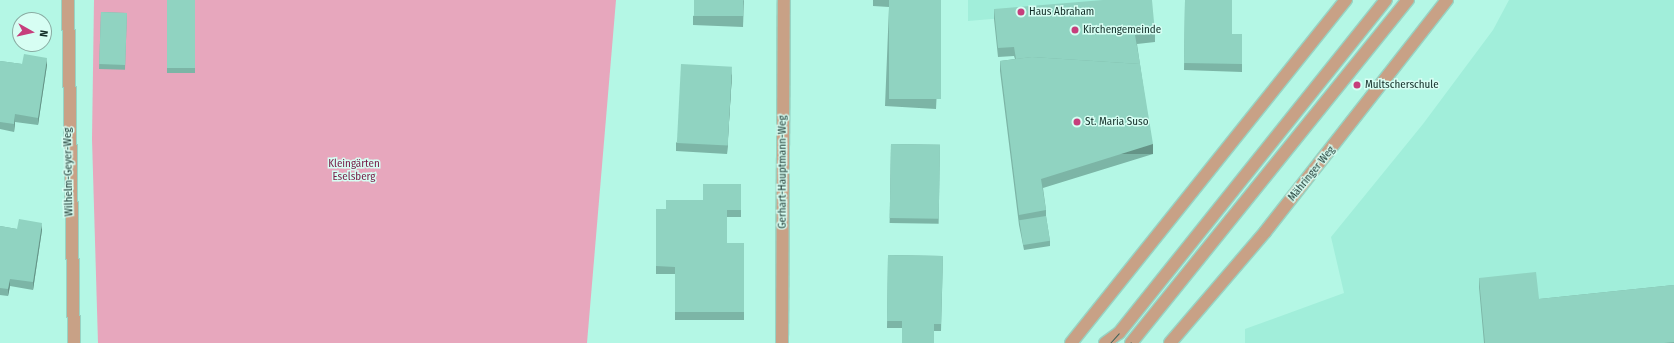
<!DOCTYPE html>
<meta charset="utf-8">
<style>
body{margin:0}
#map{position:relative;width:1674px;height:343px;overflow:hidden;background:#b4f7e5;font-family:"Fira Sans Condensed",sans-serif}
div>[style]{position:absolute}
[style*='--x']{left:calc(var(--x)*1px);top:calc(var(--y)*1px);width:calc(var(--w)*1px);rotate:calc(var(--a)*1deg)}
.built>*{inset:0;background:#a1eeda}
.green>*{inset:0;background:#e7a7bd}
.roads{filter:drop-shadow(1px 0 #97d3c3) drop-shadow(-1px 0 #97d3c3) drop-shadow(0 1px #97d3c3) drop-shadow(0 -1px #97d3c3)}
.minor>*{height:12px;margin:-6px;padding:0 6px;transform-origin:6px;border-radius:6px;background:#c8a186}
.tram>*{height:1px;margin:-0.5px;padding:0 0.5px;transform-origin:0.5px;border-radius:0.5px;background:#3c6158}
.wall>*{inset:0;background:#7cb5a6;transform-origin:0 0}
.shaded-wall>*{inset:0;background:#659487;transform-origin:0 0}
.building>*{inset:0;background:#90d3c1;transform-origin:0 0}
.dots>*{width:11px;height:11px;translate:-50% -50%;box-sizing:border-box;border:2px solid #d7fef3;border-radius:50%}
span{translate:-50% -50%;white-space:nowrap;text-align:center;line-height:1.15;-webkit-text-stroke:3px #d7fef3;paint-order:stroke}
.poi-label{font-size:11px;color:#132e28}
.left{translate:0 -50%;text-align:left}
.park-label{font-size:11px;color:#771c47}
.street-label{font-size:11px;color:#132e28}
.north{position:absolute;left:12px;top:12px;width:40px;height:40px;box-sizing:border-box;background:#d7fef3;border:1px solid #89aba2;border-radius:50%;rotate:98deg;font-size:11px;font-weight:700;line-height:16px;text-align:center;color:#132e28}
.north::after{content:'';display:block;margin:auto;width:14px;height:18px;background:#c63e7c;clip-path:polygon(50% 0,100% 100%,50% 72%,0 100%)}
</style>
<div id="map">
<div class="built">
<i style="clip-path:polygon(968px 0,1151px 0,1151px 5px,968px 21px)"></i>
<i style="clip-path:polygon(1509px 0,1674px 0,1674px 343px,1245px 343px,1245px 329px,1344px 293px,1331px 237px,1423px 124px,1493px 30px)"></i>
</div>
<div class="green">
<i style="clip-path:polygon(94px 0,616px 0,587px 343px,98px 343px,92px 139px)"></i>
</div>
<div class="roads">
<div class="minor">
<i style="--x:68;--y:0;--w:343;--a:89"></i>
<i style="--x:782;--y:343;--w:343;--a:-89.7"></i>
<i style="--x:1071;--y:343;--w:440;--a:-51.3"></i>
<i style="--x:1105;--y:343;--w:17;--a:-36"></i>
<i style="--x:1119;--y:333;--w:427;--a:-51.3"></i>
<i style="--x:1131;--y:343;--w:441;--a:-51.1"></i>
<i style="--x:1170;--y:343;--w:146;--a:-49.4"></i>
<i style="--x:1265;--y:232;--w:295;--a:-51.9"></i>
</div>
</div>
<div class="tram">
<i style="--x:1110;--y:343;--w:13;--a:-48"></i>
<i style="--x:1130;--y:343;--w:1;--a:-45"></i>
</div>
<div class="wall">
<i style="left:167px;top:0;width:28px;height:73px"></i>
<i style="clip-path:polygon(744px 0,743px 27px,693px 25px,693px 16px)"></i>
<i style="clip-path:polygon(873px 0,927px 0,941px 8px,936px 109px,885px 106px,889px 7px,873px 6px)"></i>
<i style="clip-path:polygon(1185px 0,1232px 34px,1242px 34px,1242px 72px,1184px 70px)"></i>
<i style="clip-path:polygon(994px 9px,1155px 33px,1155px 42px,1137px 44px,1153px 154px,1043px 188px,1046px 210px,1046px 216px,1050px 241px,1050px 246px,1024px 250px,1019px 225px,1000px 71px,1000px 61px,1015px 59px,1014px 56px,998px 57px,994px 19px)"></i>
<i style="left:101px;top:12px;width:26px;height:57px;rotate:2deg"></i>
<i style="clip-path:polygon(0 61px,22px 64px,47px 65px,38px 125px,15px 122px,14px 132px,0 129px)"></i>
<i style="clip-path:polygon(732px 74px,727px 154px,676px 151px,676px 143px)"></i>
<i style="left:891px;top:144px;width:49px;height:79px;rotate:1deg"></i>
<i style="clip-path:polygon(741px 184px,741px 217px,727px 217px,727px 243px,744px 243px,744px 320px,675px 320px,675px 274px,656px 274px,656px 209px,666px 209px,703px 200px)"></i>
<i style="clip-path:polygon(0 226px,17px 229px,42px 230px,33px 290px,10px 286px,8px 296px,0 295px)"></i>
<i style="clip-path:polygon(888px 255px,943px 256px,941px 331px,934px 331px,902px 328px,887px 328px)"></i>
<i style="clip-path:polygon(1479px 278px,1539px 299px,1674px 285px,1674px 343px,1484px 343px,1479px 287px)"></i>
</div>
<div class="shaded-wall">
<i style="clip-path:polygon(47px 58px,47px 65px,38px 125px,38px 118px)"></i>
<i style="clip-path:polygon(732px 67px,732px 74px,727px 154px,727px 146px)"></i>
<i style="clip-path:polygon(15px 114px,15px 122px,14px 132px,14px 124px)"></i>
<i style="left:1153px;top:144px;width:10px;height:117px;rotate:90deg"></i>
<i style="clip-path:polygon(42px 223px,42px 230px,33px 290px,33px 282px)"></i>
<i style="clip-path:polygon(10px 279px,10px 286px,8px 296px,8px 289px)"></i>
</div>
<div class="building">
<i style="left:167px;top:0;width:28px;height:68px"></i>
<i style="left:694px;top:0;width:49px;height:16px"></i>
<i style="left:889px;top:0;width:52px;height:99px"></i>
<i style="clip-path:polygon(1103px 0,1152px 0,1155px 33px,1135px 35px,1140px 64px,1032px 57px,1016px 59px,1014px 47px,998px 48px,994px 9px)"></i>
<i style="clip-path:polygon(1185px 0,1232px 0,1232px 34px,1242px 34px,1242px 64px,1184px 63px)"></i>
<i style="left:101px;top:12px;width:26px;height:52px;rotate:2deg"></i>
<i style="clip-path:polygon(24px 54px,47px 58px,38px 118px,15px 114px,14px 124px,0 122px,0 61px,22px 64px)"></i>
<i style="clip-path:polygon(1032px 57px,1140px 64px,1153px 144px,1041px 179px,1046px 210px,1019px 215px,1000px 61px)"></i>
<i style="left:681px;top:64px;width:51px;height:79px;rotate:3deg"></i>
<i style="left:891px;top:144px;width:49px;height:74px;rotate:1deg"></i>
<i style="clip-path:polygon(703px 184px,741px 184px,741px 210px,727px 210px,727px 243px,744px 243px,744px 312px,675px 312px,675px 267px,656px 266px,656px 209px,666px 209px,666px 200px,703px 200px)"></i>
<i style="left:1046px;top:216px;width:25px;height:27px;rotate:81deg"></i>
<i style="clip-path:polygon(19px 219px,42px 223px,33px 282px,10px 279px,8px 289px,0 288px,0 226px,17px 229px)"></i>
<i style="clip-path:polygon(888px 255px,943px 256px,941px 324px,934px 324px,934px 343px,902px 343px,902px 321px,887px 321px)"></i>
<i style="clip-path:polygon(1536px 272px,1539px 299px,1674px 285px,1674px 342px,1664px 343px,1485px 343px,1479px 278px)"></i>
</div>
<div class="dots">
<i style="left:1021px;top:12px;background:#c63e7c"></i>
<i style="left:1075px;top:30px;background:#c63e7c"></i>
<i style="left:1357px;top:85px;background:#c63e7c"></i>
<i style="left:1077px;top:122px;background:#c63e7c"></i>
</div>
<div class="poi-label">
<span class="left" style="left:1029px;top:12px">Haus Abraham</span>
<span class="left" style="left:1083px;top:30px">Kirchengemeinde</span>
<span class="left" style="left:1365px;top:85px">Multscherschule</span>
<span class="left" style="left:1085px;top:122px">St. Maria Suso</span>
</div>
<div class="park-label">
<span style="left:354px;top:171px">Kleingärten<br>Eselsberg</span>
</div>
<div class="street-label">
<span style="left:69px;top:172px;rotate:-91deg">Wilhelm-Geyer-Weg</span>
<span style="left:783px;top:172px;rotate:-90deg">Gerhart-Hauptmann-Weg</span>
<span style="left:1312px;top:174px;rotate:-51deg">Mähringer Weg</span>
</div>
<div class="north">N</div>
</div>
